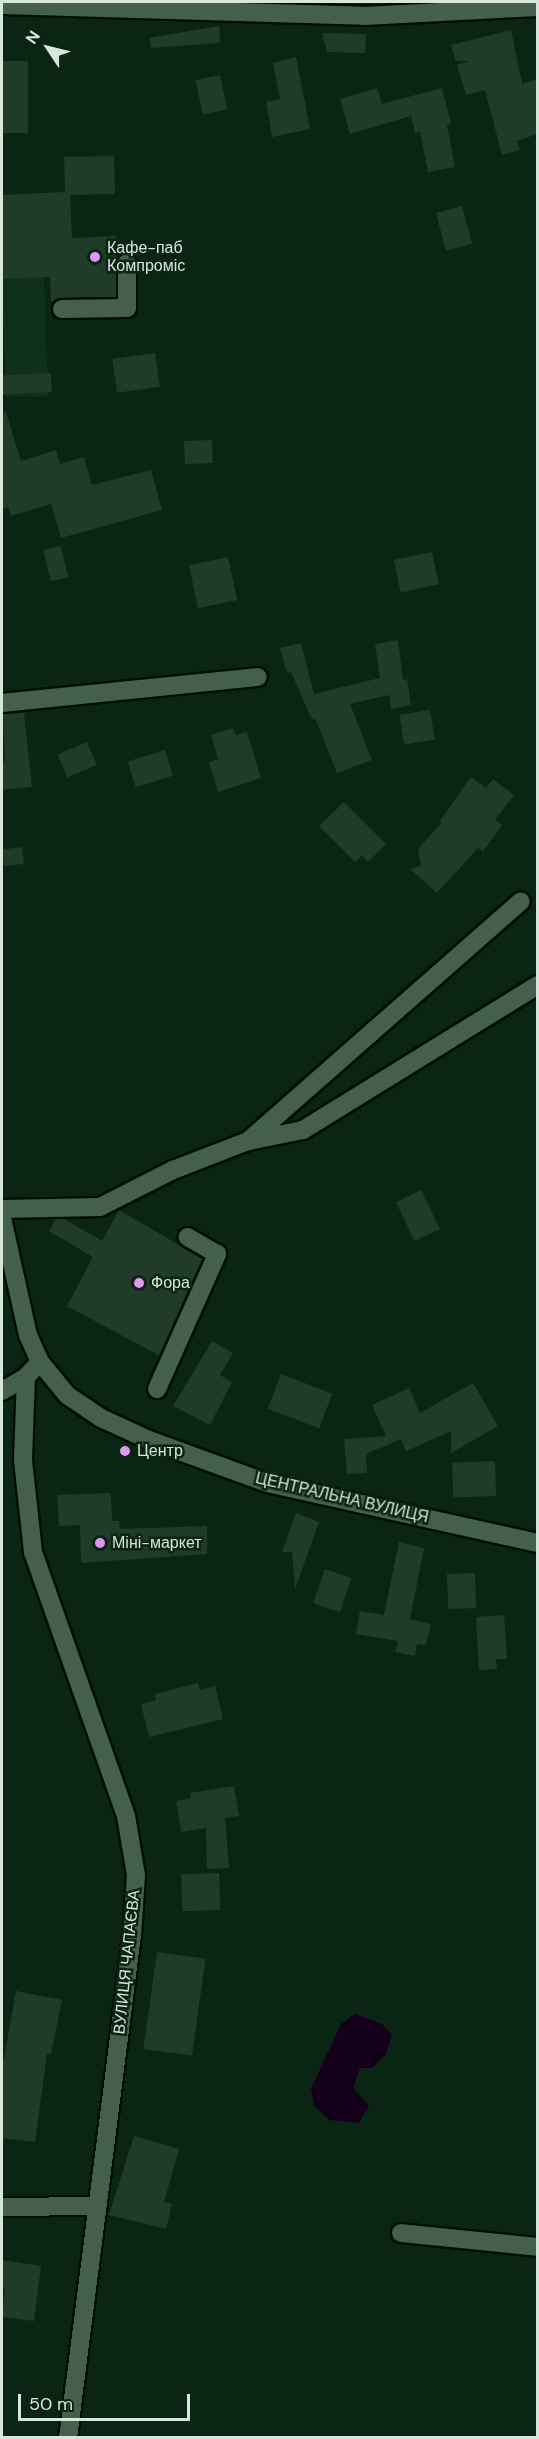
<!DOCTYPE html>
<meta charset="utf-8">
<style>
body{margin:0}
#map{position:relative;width:539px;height:2439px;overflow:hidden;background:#0b2514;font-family:"DM Sans",sans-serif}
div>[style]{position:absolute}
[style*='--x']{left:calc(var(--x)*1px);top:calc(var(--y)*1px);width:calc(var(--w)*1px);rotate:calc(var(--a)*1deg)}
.built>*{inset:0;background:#0f311c;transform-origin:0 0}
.water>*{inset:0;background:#14001b}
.building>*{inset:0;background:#213b29;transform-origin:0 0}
.roads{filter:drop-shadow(2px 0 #000e02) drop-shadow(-2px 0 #000e02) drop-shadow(0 2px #000e02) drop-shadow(0 -2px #000e02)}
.minor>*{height:18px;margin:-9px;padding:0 9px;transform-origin:9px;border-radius:9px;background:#44604c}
.dots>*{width:16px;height:16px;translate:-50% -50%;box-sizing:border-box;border:3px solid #0b2514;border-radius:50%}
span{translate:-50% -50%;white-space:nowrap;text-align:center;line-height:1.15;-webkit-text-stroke:5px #0b2514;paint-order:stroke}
.poi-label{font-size:16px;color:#d7e6da}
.left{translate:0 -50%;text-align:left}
.street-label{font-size:16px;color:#d7e6da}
.frame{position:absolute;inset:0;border:3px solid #d7e6da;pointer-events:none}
.north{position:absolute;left:18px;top:18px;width:60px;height:60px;-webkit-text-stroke:4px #0b2514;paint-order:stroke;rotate:305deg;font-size:16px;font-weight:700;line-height:24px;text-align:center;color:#d7e6da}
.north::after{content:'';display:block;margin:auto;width:21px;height:27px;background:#d7e6da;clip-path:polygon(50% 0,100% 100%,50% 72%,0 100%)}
.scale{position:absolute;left:18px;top:2394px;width:172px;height:27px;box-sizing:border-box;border:3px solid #d7e6da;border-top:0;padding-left:8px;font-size:18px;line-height:21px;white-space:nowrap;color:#d7e6da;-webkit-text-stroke:4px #0b2514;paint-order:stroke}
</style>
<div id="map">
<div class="built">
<i style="left:44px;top:277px;width:119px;height:42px;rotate:88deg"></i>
</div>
<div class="water">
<i style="clip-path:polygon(355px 2014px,382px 2024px,392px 2034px,386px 2054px,372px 2068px,360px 2068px,353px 2088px,369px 2106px,359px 2123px,329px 2120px,314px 2106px,311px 2089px,341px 2024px)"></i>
</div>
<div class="building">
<i style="clip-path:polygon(219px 26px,220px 43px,151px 48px,149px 38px)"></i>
<i style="clip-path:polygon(511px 30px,522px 84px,537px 79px,537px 134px,517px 141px,520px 150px,502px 155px,485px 90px,466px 95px,457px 65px,469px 61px,456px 61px,451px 45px)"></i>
<i style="clip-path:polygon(322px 33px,366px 34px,365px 53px,327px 52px)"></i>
<i style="clip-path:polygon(296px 57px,310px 129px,272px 137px,266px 102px,280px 99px,273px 63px)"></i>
<i style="left:2px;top:61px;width:26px;height:72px"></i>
<i style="left:220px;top:75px;width:35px;height:25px;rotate:78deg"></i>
<i style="clip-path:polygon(377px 88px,382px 104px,442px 88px,451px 124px,447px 125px,455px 167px,428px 172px,420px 132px,415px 133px,411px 116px,350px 134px,340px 99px)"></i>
<i style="clip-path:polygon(114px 156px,115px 194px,70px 195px,72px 238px,116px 236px,116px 297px,51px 301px,50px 277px,2px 279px,2px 195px,65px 192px,64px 157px)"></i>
<i style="left:462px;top:206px;width:39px;height:27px;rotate:75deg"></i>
<i style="left:155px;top:353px;width:34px;height:43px;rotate:82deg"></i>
<i style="left:51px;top:373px;width:19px;height:49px;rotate:87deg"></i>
<i style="clip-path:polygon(6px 412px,21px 461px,56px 450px,60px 464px,84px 457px,92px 485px,151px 470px,162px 510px,61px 538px,51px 504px,11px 516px,8px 507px,2px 509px,2px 413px)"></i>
<i style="left:212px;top:440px;width:23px;height:28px;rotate:88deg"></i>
<i style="left:61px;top:546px;width:32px;height:18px;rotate:77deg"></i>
<i style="left:432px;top:552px;width:33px;height:39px;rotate:78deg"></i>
<i style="left:228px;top:557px;width:44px;height:40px;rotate:78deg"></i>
<i style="clip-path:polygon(398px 640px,403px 680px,407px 679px,411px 705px,391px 709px,389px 695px,350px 704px,372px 760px,337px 773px,315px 718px,312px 720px,291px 672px,287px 673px,280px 648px,301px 643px,314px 694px,380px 678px,375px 644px)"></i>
<i style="left:430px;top:710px;width:30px;height:31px;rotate:81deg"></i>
<i style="clip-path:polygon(24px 713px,32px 787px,2px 790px,2px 761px,5px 761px,3px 714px)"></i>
<i style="clip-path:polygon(233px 728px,236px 735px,247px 732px,261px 778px,218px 792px,209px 762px,218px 759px,211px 735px)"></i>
<i style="left:87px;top:742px;width:25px;height:32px;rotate:67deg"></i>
<i style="left:165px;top:750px;width:27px;height:39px;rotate:73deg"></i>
<i style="clip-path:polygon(471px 777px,486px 788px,493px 779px,514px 795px,495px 820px,502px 825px,483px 851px,478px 848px,437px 893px,410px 869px,421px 866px,418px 849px,442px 822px,440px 821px)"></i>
<i style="clip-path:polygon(344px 802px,386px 844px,368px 862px,362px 855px,355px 862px,319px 826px)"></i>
<i style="left:22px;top:847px;width:17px;height:20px;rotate:83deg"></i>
<i style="left:421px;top:1190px;width:43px;height:28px;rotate:64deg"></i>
<i style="clip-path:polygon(119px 1210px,203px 1259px,160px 1356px,67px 1306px,93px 1257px,49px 1231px,56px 1219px,64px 1219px,102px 1241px)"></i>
<i style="clip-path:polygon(212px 1341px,233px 1353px,220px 1375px,232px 1382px,210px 1425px,173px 1406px)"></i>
<i style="left:281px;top:1374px;width:55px;height:37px;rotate:21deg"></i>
<i style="clip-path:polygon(473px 1383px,498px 1426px,451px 1453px,451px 1431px,406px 1451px,401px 1439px,366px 1454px,367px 1473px,347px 1474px,344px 1439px,386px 1436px,372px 1405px,409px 1388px,420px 1413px)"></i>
<i style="left:495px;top:1461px;width:35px;height:43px;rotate:88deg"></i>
<i style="clip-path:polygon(111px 1493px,112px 1521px,119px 1521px,120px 1529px,207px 1526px,207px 1554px,81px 1563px,80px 1525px,59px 1526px,57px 1495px)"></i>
<i style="clip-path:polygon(296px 1513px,319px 1522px,295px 1589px,292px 1552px,282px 1552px)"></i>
<i style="clip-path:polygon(399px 1542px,424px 1548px,410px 1619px,431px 1624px,426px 1645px,417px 1644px,415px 1656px,395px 1652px,398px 1641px,356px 1634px,360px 1611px,384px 1615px)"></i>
<i style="left:325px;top:1569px;width:28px;height:36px;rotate:19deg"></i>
<i style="left:475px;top:1573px;width:35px;height:28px;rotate:88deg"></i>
<i style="clip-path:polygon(504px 1615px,507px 1659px,496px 1659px,497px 1669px,479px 1670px,476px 1617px)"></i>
<i style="clip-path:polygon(198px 1683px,200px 1690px,215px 1686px,223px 1719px,149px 1737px,141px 1704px,156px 1700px,155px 1694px)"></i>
<i style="clip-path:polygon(234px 1786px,239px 1816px,225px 1818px,229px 1868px,207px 1869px,206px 1828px,181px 1832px,176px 1801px,191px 1798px,190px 1793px)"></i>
<i style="left:219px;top:1873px;width:37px;height:38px;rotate:88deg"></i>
<i style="left:157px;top:1952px;width:49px;height:98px;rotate:8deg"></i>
<i style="clip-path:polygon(16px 1991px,62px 2000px,51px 2054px,47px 2054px,35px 2142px,2px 2138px,2px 2070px)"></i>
<i style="clip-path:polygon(134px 2136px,179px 2149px,164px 2202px,172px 2204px,166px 2229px,109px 2215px)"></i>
<i style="clip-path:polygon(2px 2260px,41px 2266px,34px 2321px,2px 2317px,5px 2288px,2px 2288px)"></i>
</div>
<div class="roads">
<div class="minor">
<i style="--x:2;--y:5;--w:362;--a:1.7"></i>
<i style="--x:364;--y:16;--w:174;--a:-3"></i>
<i style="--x:62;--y:309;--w:65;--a:-0.9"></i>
<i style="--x:127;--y:308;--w:45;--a:-90"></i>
<i style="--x:2;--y:703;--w:257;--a:-5.8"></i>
<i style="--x:249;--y:1141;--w:55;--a:-11.5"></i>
<i style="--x:303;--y:1130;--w:276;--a:-31.7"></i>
<i style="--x:2;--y:1209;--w:98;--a:-1.2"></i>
<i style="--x:100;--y:1207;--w:82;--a:-26.9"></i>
<i style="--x:173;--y:1170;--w:80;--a:-21.1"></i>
<i style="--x:248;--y:1141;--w:363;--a:-41.3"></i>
<i style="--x:2;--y:1218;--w:120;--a:77.5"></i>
<i style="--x:28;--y:1335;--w:30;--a:66"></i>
<i style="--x:40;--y:1362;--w:43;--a:50.7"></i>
<i style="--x:67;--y:1395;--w:41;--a:34.1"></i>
<i style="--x:101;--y:1418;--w:53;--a:24.6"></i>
<i style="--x:149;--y:1440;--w:126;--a:20"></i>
<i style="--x:267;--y:1483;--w:278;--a:12.5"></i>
<i style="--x:40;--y:1362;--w:21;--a:133"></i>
<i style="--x:26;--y:1377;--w:83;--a:92.1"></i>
<i style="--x:23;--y:1460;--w:93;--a:83.8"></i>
<i style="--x:33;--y:1552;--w:280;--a:70.6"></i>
<i style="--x:126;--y:1816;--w:60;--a:80.4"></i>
<i style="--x:136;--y:1875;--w:60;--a:93.8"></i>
<i style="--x:132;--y:1935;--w:507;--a:97.25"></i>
<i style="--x:157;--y:1389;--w:148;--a:-66"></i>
<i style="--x:217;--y:1254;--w:34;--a:-150"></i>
<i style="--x:2;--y:1391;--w:28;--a:-30"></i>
<i style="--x:2;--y:2207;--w:93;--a:-0.6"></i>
<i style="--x:401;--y:2233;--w:138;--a:5.8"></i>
</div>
</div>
<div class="dots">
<i style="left:95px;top:257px;background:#de98f2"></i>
<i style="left:139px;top:1283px;background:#de98f2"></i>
<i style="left:125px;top:1451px;background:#de98f2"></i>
<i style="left:100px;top:1543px;background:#de98f2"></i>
</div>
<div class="poi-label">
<span class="left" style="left:107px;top:257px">Кафе-паб<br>Компроміс</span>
<span class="left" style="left:151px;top:1283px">Фора</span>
<span class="left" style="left:137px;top:1451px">Центр</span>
<span class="left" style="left:112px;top:1543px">Міні-маркет</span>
</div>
<div class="street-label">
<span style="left:342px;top:1498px;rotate:13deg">ЦЕНТРАЛЬНА ВУЛИЦЯ</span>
<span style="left:127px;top:1962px;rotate:-84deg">ВУЛИЦЯ ЧАПАЄВА</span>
</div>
<div class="frame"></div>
<div class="north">N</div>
<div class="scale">50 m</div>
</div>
